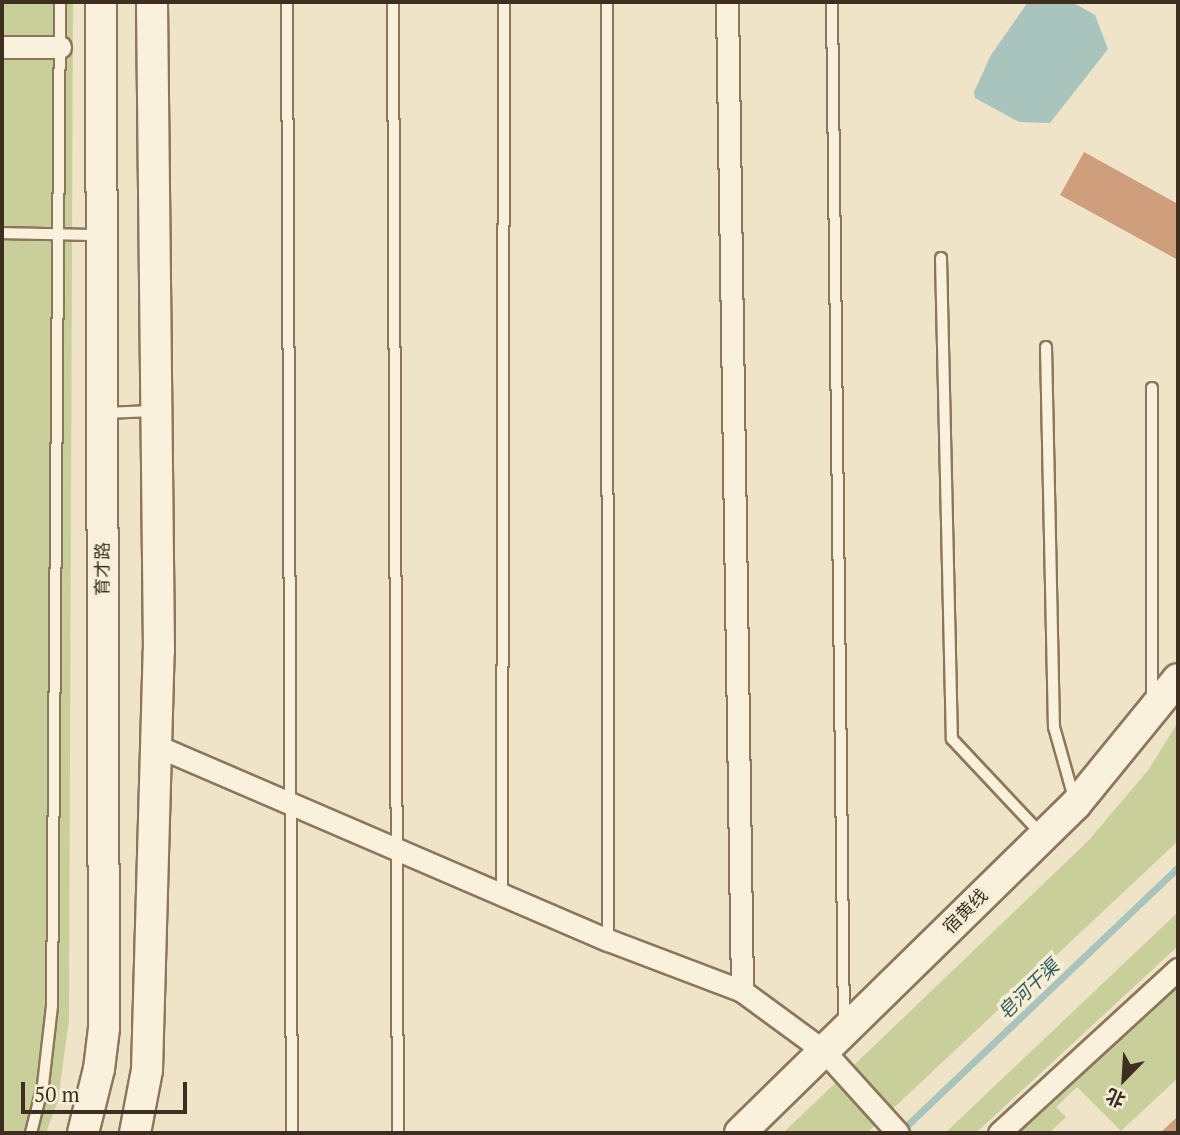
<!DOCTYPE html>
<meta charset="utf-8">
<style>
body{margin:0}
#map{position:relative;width:1180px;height:1135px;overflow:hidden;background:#f0e4c8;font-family:"PT Serif","Noto Sans SC",serif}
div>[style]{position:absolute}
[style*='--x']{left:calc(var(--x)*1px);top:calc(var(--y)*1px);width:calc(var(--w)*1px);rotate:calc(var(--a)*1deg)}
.green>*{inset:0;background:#c9cf9b}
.water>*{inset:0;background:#a9c4bc}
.stream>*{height:7px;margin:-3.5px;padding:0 3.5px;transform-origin:3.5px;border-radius:3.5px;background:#a9c4bc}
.building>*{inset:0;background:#cf9f7d}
.roads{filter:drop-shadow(2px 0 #8d765c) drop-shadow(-2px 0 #8d765c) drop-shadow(0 2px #8d765c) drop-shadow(0 -2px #8d765c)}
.lane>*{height:10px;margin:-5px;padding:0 5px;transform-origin:5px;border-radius:5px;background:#faf1dc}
.street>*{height:21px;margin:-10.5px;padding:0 10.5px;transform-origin:10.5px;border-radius:10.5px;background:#faf1dc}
.secondary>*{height:30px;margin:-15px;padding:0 15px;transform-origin:15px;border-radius:15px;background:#faf1dc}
span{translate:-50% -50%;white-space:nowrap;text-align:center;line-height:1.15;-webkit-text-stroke:7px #f7eed8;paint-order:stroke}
.street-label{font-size:18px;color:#3d2e20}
.water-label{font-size:19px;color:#2f5d5a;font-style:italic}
.frame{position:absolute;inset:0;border:4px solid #3d2e20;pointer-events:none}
.north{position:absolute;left:1089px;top:1044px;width:70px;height:70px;-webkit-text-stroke:5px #f7eed8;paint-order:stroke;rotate:204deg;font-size:19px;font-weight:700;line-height:28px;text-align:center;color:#3d2e20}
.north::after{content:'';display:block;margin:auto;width:24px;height:32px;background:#3d2e20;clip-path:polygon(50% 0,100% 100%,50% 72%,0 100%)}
.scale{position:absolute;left:21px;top:1082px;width:166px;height:32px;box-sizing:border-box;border:4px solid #3d2e20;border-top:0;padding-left:9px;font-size:21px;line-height:24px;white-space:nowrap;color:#3d2e20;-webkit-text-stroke:5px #f7eed8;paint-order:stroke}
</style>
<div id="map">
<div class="green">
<i style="clip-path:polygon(2px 2px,73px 2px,69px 1020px,58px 1101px,46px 1133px,2px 1133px)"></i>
<i style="clip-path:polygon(1178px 722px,1178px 841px,867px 1133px,783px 1133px,1089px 840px,1149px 769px)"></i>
<i style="clip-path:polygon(1178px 912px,1178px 946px,976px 1133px,945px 1133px)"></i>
<i style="clip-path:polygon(1178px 981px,1178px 1078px,1121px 1131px,1077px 1087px,1056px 1107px,1066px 1117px,1049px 1133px,1013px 1133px)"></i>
</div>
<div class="water">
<i style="clip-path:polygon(1028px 2px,1072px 2px,1095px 15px,1108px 49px,1050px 123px,1019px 122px,975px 98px,974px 92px,991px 55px)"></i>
</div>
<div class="stream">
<i style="--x:900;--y:1132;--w:384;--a:-43.6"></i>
</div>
<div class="building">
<i style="clip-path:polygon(1084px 152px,1178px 204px,1178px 260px,1060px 195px)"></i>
<i style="clip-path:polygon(1178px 1116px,1178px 1133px,1160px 1133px)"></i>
</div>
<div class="roads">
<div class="lane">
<i style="--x:287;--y:2;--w:1131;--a:89.75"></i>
<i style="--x:393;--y:2;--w:1131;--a:89.75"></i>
<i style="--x:607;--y:2;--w:938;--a:89.94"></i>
<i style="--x:832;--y:2;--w:1022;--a:89.33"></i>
<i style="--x:2;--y:233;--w:97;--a:1.2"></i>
<i style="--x:941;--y:258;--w:481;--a:88.7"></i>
<i style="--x:952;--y:739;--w:132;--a:46.8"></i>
<i style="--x:1046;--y:347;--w:380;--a:88.8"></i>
<i style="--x:1054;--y:727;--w:74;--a:74.3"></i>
<i style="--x:103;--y:413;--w:51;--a:-2.2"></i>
<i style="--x:1152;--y:700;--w:312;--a:-90"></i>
<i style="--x:502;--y:895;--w:893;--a:-89.87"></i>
<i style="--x:31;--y:1133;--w:49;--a:-76"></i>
<i style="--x:43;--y:1085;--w:80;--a:-83.5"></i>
<i style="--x:52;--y:1006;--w:1004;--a:-89.54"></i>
</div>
<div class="street">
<i style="--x:727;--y:2;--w:989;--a:89.13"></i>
<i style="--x:2;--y:47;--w:58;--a:0"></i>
<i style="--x:157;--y:746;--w:491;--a:23.3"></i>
<i style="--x:608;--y:940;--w:143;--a:20.8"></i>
<i style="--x:742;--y:991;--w:102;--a:36.2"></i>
<i style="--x:824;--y:1051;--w:110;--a:47.9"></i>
<i style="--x:999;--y:1133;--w:243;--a:-42.5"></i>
</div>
<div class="secondary">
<i style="--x:83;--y:1133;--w:66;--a:-76"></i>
<i style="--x:99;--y:1069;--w:41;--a:-83"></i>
<i style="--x:104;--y:1028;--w:1026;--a:-90.17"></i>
<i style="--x:135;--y:1133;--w:64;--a:-79.2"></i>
<i style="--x:147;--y:1070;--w:419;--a:-88.4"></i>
<i style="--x:159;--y:651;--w:649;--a:-90.62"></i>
<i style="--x:740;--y:1133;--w:470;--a:-44.4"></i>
<i style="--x:1076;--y:804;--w:161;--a:-50.8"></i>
</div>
</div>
<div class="street-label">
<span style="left:102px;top:569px;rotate:-90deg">育才路</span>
<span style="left:965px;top:911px;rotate:-45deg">宿黄线</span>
</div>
<div class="water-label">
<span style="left:1028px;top:989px;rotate:-44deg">皂河干渠</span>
</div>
<div class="frame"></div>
<div class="north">北</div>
<div class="scale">50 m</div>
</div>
